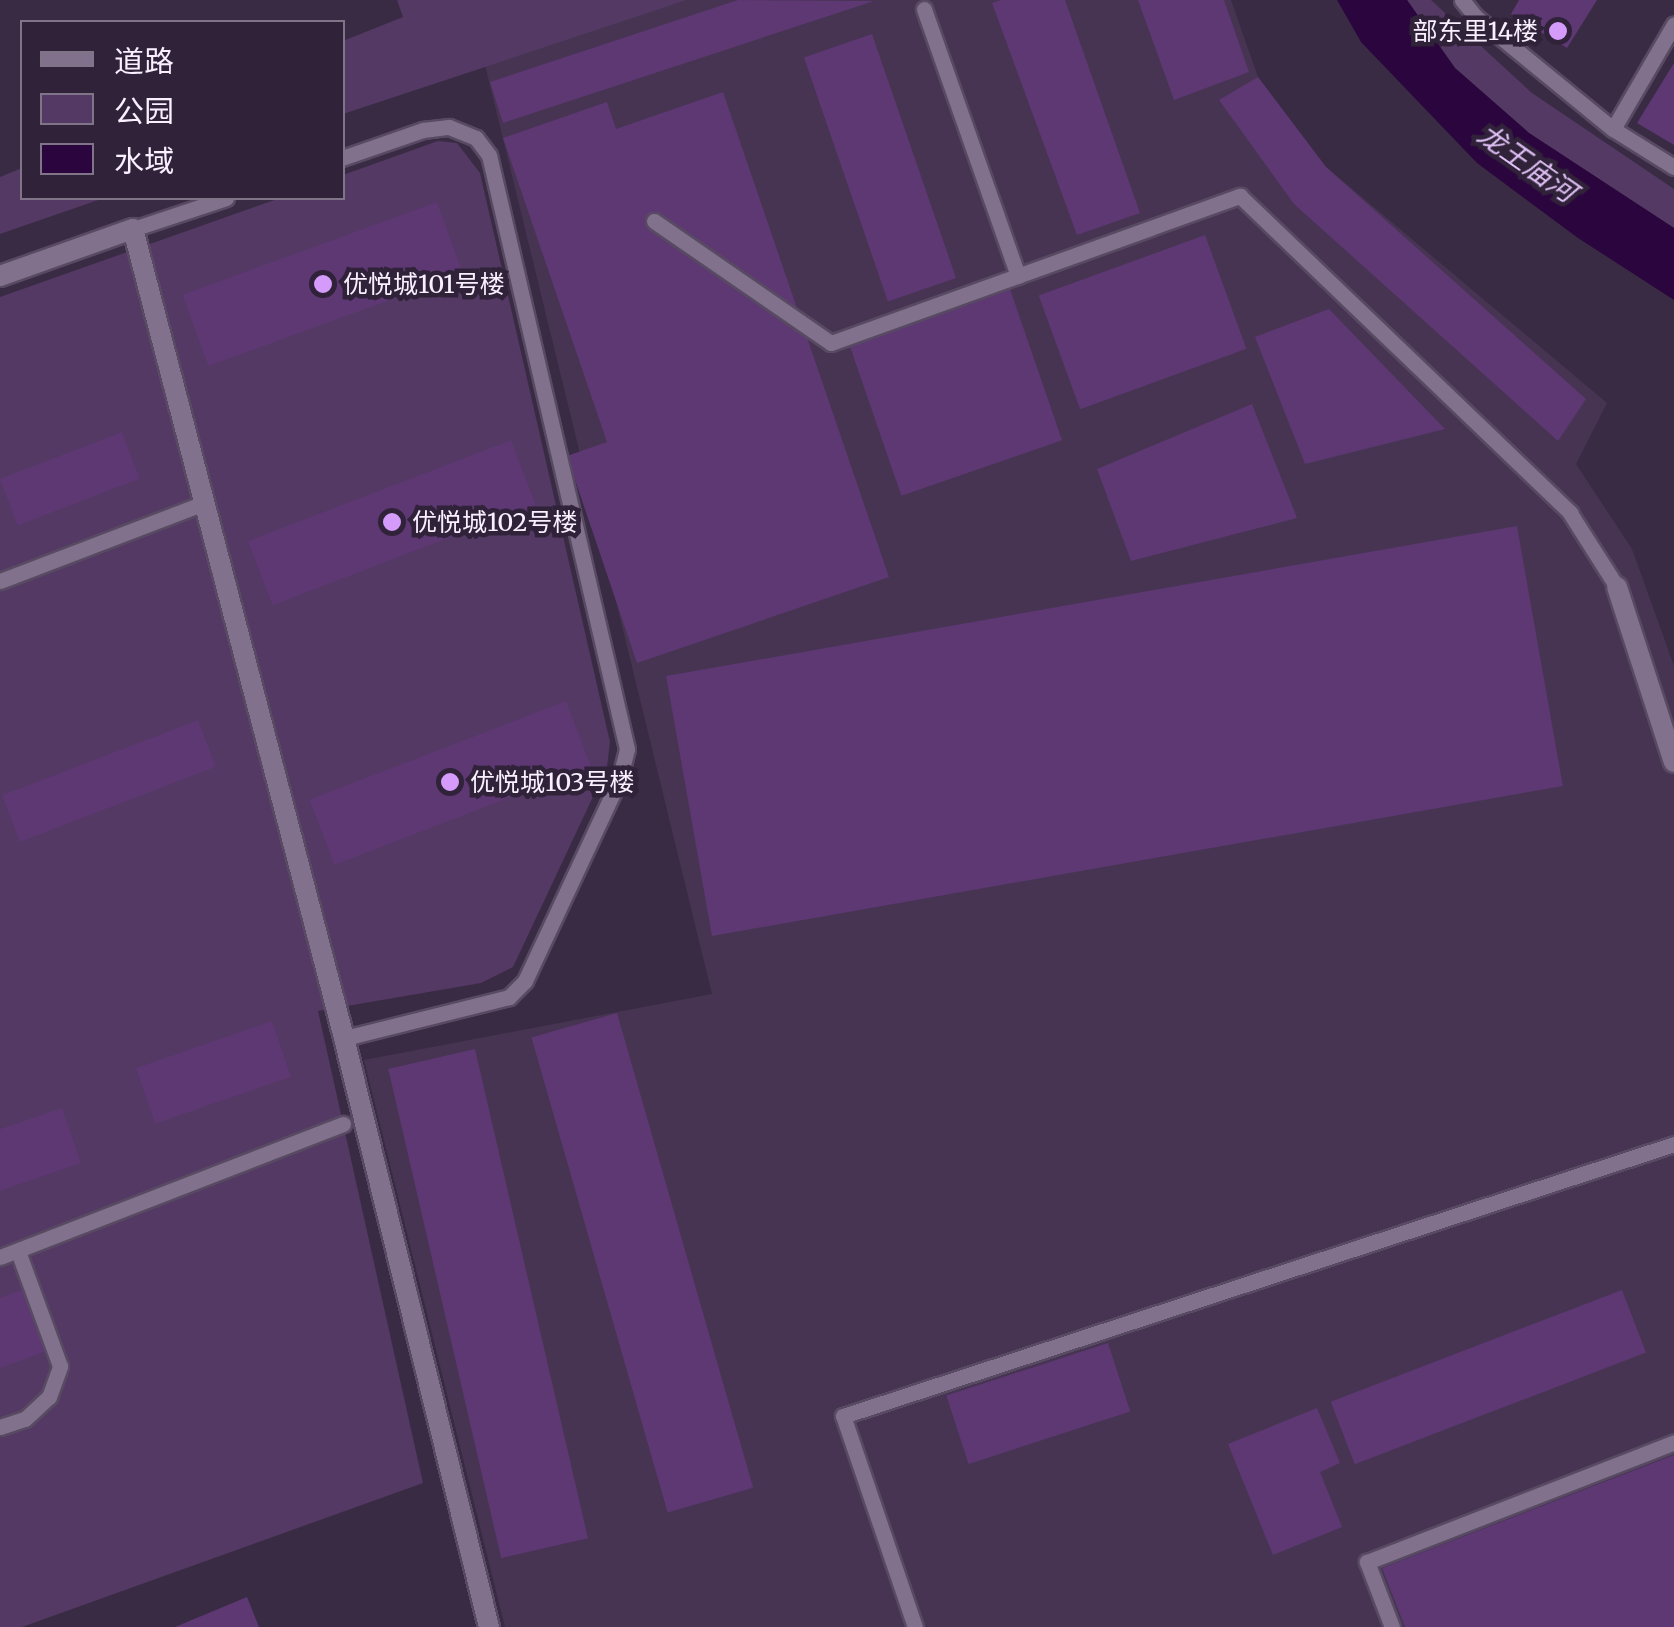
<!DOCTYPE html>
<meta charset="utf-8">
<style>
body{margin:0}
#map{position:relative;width:1674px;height:1627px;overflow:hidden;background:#3a2b44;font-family:Merriweather,"Noto Sans SC",serif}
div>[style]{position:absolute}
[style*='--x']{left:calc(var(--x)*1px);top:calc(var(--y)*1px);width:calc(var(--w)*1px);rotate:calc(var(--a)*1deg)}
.built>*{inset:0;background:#473453}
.green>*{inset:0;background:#533963}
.water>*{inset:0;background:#2b053e}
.building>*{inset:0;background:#5d3873;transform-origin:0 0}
.roads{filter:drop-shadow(2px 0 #584a62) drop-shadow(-2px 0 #584a62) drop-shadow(0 2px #584a62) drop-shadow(0 -2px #584a62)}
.service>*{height:15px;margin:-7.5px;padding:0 7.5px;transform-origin:7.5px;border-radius:7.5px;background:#81718c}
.minor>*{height:20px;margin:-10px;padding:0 10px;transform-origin:10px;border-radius:10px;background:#81718c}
.dots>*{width:28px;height:28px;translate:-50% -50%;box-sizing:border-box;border:5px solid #302239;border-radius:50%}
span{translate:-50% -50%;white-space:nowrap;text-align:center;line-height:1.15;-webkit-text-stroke:9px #302239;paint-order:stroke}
.poi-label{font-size:25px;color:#f8efff}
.right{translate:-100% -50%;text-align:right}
.left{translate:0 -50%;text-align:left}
.water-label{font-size:28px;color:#e0c1f6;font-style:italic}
.legend{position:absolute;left:20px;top:20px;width:325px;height:180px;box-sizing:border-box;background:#302239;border:2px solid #807488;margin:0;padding:12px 18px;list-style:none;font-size:30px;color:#f8efff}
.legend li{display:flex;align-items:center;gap:20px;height:50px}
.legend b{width:50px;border:2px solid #807488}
</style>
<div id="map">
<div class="built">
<i style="clip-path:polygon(687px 0,1231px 0,1258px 77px,1326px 167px,1607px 403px,1576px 464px,1632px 549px,1674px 666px,1674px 1627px,505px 1627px,364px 1060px,712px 994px,485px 65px)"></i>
</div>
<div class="green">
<i style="clip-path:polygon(397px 0,687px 0,343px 114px,343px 41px,403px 17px)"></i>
<i style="clip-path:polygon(1407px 0,1431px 0,1532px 93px,1674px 189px,1674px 228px,1529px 133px,1455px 68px)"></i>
<i style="clip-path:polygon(438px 141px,457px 143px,480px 173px,610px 742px,607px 767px,513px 967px,481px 983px,318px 1011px,423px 1483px,22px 1627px,0 1627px,0 297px,280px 198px,342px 198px,343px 175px)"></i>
<i style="clip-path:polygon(22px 168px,22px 198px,104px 198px,0 234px,0 177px)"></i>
</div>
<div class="water">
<i style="clip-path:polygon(1337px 0,1407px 0,1455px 68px,1529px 133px,1674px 228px,1674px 300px,1578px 238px,1477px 163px,1361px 42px)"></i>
</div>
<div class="building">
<i style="clip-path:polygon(738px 0,874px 1px,503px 123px,490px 82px)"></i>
<i style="clip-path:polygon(1001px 0,1065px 0,1140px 213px,1077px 235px,992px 3px)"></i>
<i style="clip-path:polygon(1138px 0,1224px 0,1249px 72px,1174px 100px)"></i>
<i style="clip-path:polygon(1519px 0,1597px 0,1567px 48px,1511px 14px)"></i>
<i style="left:872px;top:34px;width:258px;height:72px;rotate:71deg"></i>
<i style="clip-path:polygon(1674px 63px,1674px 145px,1637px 123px)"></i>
<i style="clip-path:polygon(1258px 77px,1326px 167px,1586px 399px,1558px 441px,1294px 204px,1219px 100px)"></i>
<i style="clip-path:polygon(723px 92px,889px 577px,637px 663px,567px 456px,607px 442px,503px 138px,607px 102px,616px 129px)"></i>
<i style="left:437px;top:202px;width:76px;height:271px;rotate:70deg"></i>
<i style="left:1205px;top:235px;width:121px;height:177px;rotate:70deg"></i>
<i style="left:1010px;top:289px;width:160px;height:170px;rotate:71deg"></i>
<i style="clip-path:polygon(1329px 309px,1445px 429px,1305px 464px,1255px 337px)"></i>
<i style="clip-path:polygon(1252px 404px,1297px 518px,1131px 561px,1097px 469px)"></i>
<i style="left:122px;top:432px;width:50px;height:131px;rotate:69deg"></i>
<i style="left:511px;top:440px;width:69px;height:282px;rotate:69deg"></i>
<i style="left:1517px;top:526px;width:264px;height:864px;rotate:80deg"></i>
<i style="left:566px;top:701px;width:70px;height:275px;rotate:69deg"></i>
<i style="left:198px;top:720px;width:50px;height:210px;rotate:69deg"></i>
<i style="left:617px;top:1013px;width:494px;height:89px;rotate:74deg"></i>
<i style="left:272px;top:1021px;width:59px;height:144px;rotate:71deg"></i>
<i style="left:475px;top:1049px;width:502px;height:89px;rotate:77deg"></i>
<i style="clip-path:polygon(62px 1108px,81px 1163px,0 1191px,0 1129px)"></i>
<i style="clip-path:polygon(38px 1284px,61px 1346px,0 1368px,0 1298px)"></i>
<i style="left:1622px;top:1290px;width:67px;height:312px;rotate:69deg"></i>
<i style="left:1108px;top:1343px;width:72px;height:170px;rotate:72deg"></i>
<i style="clip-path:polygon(1317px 1408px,1340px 1463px,1320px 1472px,1342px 1527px,1273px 1555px,1228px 1444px)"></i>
<i style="clip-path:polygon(1674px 1455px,1674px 1627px,1405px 1627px,1382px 1568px)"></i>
<i style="clip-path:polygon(247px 1597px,259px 1627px,175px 1627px)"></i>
</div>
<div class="roads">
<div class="service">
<i style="--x:1462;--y:0;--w:22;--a:51"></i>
<i style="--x:1476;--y:17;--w:177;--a:39.3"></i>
<i style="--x:1613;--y:129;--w:72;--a:31.9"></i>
<i style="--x:924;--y:9;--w:283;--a:70.6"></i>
<i style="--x:1613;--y:129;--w:121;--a:-59.8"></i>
<i style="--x:342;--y:158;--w:86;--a:-19.1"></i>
<i style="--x:423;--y:130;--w:26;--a:-7"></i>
<i style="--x:449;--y:127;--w:29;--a:22"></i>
<i style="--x:476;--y:138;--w:21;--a:53"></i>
<i style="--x:489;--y:155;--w:610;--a:76.92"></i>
<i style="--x:627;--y:749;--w:30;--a:104"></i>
<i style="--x:620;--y:778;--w:224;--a:115.1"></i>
<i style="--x:525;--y:981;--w:23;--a:135"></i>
<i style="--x:509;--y:997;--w:170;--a:166"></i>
<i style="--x:654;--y:221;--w:215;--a:34.6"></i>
<i style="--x:831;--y:343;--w:435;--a:-19.8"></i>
<i style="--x:1240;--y:196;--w:458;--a:43.8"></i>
<i style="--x:1570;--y:513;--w:88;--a:57.6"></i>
<i style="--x:133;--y:229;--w:98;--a:-18.4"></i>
<i style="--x:0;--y:581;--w:218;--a:-20.9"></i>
<i style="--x:0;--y:1257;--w:368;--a:-21.2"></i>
<i style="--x:0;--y:1427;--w:26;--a:-18"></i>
<i style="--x:25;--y:1419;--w:33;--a:-43"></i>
<i style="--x:49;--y:1397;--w:33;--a:-70"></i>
<i style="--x:60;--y:1366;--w:122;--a:-110.1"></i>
<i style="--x:915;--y:1627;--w:223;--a:-108.8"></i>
<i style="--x:843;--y:1416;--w:874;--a:-18.12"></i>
<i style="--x:1392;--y:1627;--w:70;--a:-111"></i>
<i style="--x:1367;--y:1562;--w:330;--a:-21.3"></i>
</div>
<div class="minor">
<i style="--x:0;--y:276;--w:141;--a:-19.5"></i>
<i style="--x:133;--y:229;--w:836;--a:75.38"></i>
<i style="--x:344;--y:1038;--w:607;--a:76.17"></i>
<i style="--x:1617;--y:587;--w:184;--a:72"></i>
</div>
</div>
<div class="dots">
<i style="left:1558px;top:31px;background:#d59bfb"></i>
<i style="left:323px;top:284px;background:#d59bfb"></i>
<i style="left:392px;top:522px;background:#d59bfb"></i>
<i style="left:450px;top:782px;background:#d59bfb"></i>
</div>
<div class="poi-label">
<span class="right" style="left:1538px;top:31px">部东里14楼</span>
<span class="left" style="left:343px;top:284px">优悦城101号楼</span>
<span class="left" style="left:412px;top:522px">优悦城102号楼</span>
<span class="left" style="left:470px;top:782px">优悦城103号楼</span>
</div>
<div class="water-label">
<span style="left:1527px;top:163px;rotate:35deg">龙王庙河</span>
</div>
<ul class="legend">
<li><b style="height:12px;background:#81718c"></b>道路</li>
<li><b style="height:28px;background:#533963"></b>公园</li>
<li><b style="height:28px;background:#2b053e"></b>水域</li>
</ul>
</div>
